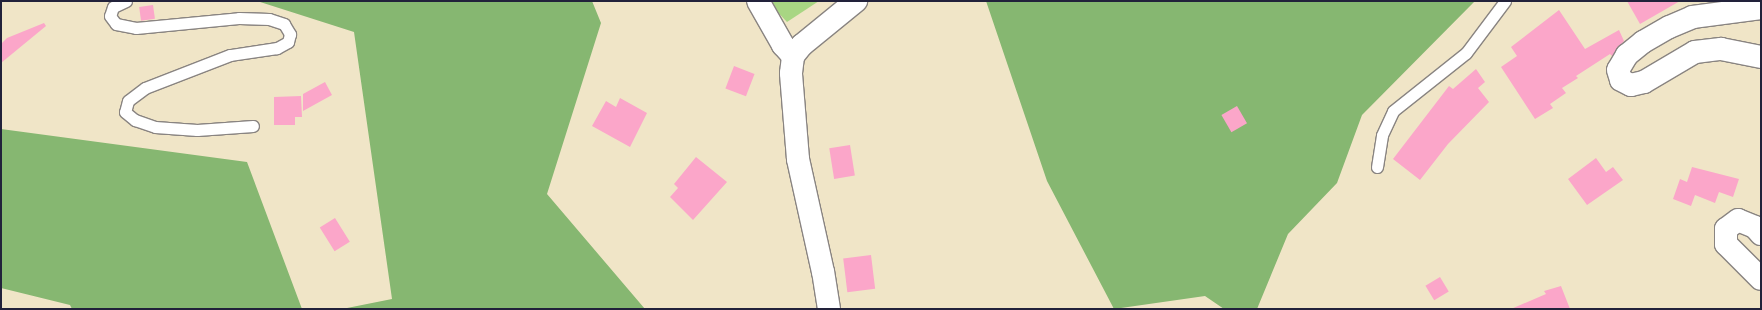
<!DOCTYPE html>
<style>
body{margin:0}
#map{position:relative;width:1762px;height:310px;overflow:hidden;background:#f0e5c7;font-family:"Balsamiq Sans",sans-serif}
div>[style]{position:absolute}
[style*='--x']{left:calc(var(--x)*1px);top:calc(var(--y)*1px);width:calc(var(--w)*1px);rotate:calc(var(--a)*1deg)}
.green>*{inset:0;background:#a8d683}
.forest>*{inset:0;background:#86b771}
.building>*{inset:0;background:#fba6c9;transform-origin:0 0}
.roads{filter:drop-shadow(1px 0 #898481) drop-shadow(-1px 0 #898481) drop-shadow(0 1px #898481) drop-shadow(0 -1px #898481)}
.service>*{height:11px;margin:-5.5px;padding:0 5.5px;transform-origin:5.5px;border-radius:5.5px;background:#fff}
.minor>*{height:22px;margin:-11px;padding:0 11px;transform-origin:11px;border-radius:11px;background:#fff}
.tertiary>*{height:22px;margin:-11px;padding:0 11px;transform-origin:11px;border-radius:11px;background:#fff}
span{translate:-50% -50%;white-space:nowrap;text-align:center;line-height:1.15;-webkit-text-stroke:3.5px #fcf5e5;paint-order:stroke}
.frame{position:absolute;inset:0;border:2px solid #22223b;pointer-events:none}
</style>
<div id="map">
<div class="green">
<i style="clip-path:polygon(767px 1px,819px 1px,787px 22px)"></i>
</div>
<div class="forest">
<i style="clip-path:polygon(257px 1px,592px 1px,601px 23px,547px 194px,645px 309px,342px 309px,392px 299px,354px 32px)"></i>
<i style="clip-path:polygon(986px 1px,1475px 1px,1362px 115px,1337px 183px,1288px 234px,1257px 309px,1224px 309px,1205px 296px,1114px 309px,1047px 181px)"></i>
<i style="clip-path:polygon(1px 129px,247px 162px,302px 309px,72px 309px,70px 305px,1px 288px)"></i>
</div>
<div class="building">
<i style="clip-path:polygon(1627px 1px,1680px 1px,1640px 24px)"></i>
<i style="left:153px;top:5px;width:14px;height:14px;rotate:82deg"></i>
<i style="clip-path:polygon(1559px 10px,1585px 49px,1619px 30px,1624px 41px,1612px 56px,1610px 54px,1576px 76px,1578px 78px,1562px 88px,1566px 93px,1550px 104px,1553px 108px,1535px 119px,1501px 67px,1517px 56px,1511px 47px)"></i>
<i style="clip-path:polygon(44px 23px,46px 26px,1px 63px,1px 44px,7px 38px)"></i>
<i style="left:734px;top:66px;width:22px;height:24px;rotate:21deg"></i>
<i style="clip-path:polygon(1476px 69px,1485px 82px,1478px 88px,1489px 102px,1448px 144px,1420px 180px,1393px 159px,1449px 86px,1453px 89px)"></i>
<i style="clip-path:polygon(325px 82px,332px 95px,303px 111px,303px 94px)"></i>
<i style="clip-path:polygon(301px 96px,302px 117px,295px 117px,295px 125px,274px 125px,274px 97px)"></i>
<i style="clip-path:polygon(620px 98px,647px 113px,630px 147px,592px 126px,606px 101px,616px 107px)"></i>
<i style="left:1237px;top:106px;width:20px;height:18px;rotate:60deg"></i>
<i style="left:850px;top:145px;width:31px;height:21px;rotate:81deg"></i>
<i style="clip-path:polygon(696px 157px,727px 182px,693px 220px,670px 197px,678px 188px,674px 184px)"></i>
<i style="clip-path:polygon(1596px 158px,1606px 172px,1613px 167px,1623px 180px,1587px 205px,1568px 179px)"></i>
<i style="clip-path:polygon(1692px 167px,1739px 179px,1733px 197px,1719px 192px,1715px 203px,1695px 195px,1691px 206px,1673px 199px,1680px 179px,1687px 182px)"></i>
<i style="left:335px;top:218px;width:28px;height:18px;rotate:58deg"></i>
<i style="left:871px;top:255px;width:34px;height:28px;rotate:83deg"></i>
<i style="left:1440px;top:277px;width:17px;height:17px;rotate:59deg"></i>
<i style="clip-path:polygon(1561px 286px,1570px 309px,1511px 309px,1546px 294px,1544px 291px)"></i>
</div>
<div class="roads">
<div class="service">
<i style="--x:126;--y:1;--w:14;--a:155"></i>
<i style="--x:113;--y:7;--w:9;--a:108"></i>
<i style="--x:110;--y:16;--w:10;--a:53"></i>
<i style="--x:116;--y:24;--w:20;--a:11"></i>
<i style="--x:136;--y:28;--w:103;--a:-5.5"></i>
<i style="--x:239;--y:18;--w:30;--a:2"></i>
<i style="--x:269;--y:19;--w:16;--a:18"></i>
<i style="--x:284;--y:24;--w:12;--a:59"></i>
<i style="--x:290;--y:34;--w:8;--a:104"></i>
<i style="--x:288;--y:42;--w:13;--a:151"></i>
<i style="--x:277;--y:48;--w:48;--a:171.5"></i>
<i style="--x:230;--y:55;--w:91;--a:158.8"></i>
<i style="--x:145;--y:88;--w:21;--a:143"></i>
<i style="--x:128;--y:101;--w:11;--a:105"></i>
<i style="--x:125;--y:112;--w:13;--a:39"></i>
<i style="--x:135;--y:120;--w:21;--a:19"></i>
<i style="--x:155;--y:127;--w:42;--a:4.1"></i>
<i style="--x:197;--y:130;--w:56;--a:-4.1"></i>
<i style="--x:1377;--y:167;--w:32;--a:-81"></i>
<i style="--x:1382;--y:135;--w:26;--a:-65"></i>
<i style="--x:1393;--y:111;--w:93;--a:-38.5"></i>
<i style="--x:1466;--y:53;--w:65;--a:-53.1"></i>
</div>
<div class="minor">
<i style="--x:758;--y:1;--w:51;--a:60.4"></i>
<i style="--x:783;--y:45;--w:15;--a:48"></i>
<i style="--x:829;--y:309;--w:37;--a:-99"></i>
<i style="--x:823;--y:272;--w:116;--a:-102.5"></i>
<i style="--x:798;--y:159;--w:86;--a:-94.7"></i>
<i style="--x:791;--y:73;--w:17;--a:-83"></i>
<i style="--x:793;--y:56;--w:14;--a:-51"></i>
<i style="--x:802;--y:45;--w:70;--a:-39.2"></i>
</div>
<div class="tertiary">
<i style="--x:1761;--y:8;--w:69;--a:172.5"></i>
<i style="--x:1693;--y:17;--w:26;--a:157"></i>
<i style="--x:1669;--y:27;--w:30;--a:150"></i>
<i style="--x:1643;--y:42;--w:21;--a:141"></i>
<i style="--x:1627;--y:55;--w:17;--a:121"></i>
<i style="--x:1618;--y:70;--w:10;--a:73"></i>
<i style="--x:1621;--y:80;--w:11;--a:27"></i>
<i style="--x:1631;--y:85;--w:13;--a:-13"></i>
<i style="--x:1644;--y:82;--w:59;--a:-30.5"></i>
<i style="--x:1695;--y:52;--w:26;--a:-7"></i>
<i style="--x:1721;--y:49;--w:41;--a:11.3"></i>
<i style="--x:1761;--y:234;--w:9;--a:-131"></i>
<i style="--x:1755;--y:227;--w:18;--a:-158"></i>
<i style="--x:1738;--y:220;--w:15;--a:143"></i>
<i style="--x:1726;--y:229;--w:15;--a:90"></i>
<i style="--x:1726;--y:244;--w:49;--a:45"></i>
</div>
</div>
<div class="frame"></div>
</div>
